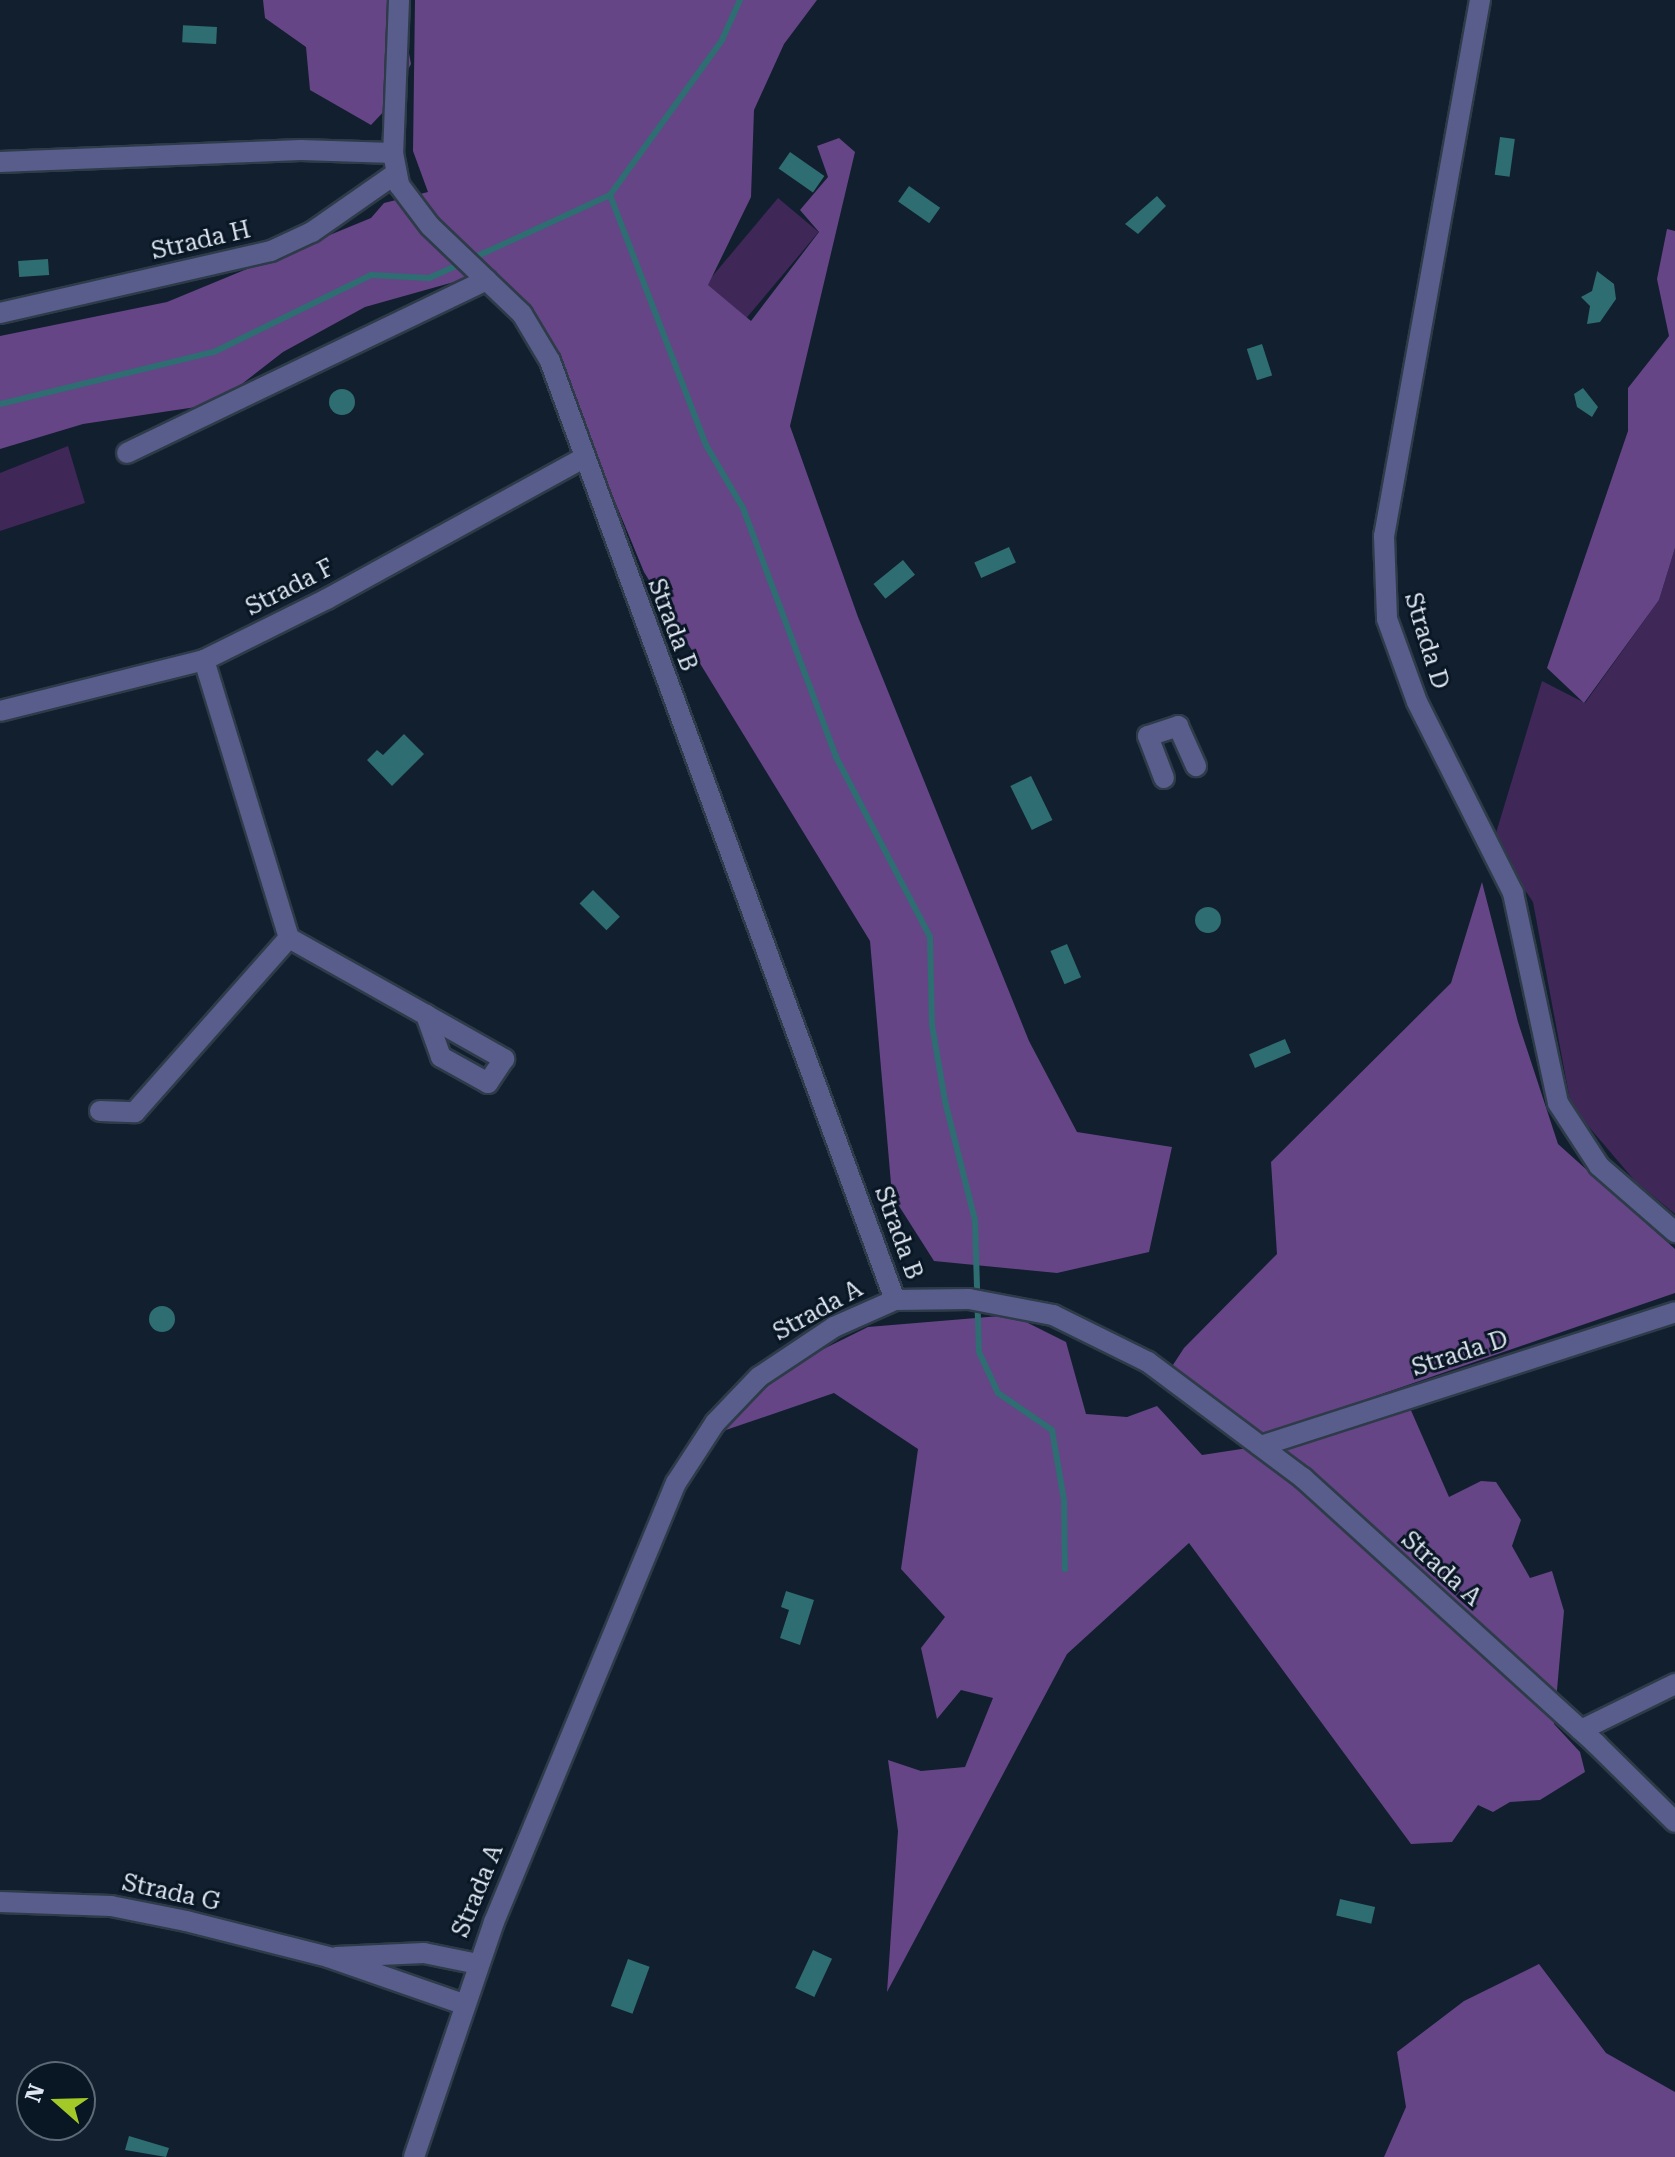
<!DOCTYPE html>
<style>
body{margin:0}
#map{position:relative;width:1675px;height:2157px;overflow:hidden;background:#121f2e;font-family:"Roboto Serif",serif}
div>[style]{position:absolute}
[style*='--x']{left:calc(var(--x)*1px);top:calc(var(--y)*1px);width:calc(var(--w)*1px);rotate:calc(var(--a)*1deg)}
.green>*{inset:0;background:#3f2758;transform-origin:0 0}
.forest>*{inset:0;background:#654586}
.water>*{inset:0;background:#2e6d71;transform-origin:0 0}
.round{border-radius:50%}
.stream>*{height:6px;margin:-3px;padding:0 3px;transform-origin:3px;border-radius:3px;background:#2e6d71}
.roads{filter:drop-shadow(2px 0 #2e3b49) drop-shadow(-2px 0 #2e3b49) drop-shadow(0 2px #2e3b49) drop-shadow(0 -2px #2e3b49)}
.minor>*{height:20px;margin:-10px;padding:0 10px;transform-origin:10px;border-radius:10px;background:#595d8c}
span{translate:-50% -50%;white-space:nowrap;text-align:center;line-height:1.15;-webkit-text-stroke:6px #091624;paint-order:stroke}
.street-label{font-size:24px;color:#dde5f0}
.north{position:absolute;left:16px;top:2061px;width:80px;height:80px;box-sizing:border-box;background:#091624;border:2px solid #5e6976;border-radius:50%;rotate:290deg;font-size:22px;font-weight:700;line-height:32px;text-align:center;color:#dde5f0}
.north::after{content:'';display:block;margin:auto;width:28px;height:36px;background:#a2c928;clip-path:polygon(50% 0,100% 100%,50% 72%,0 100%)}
</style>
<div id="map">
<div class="green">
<i style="left:778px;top:198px;width:53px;height:112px;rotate:40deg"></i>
<i style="clip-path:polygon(68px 446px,85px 503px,0 531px,0 473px)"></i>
<i style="clip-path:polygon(1675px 548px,1675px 1214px,1635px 1181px,1571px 1106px,1533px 902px,1493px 843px,1542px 681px,1585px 703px,1659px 600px)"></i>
</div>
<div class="forest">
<i style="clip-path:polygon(263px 0,399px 0,411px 64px,389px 106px,371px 125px,310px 90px,306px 47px,265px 18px)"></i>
<i style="clip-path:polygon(415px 0,817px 0,784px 44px,754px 110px,751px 197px,708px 285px,751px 321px,819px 232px,800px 210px,828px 177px,817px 146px,839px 138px,855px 152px,790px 426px,858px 617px,1029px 1041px,1077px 1132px,1172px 1147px,1149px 1252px,1057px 1273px,934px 1261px,892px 1195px,870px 941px,644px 572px,541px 322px,493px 271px,365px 307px,283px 352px,216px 404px,83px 424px,0 449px,0 336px,167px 302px,371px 218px,384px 203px,428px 192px,413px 151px)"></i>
<i style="clip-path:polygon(1667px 229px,1675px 231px,1675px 548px,1659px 600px,1584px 703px,1547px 668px,1628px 431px,1628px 388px,1669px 336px,1657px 279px)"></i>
<i style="clip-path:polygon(1482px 882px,1518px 1022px,1558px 1144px,1675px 1249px,1675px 1293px,1251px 1439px,1169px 1371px,1184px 1348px,1277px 1254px,1271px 1162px,1451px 983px)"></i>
<i style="clip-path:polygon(1012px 1315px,1066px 1342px,1086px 1414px,1127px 1417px,1157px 1406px,1202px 1455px,1261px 1446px,1406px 1399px,1449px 1497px,1481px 1481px,1496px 1482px,1521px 1520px,1512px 1546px,1530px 1578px,1552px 1571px,1564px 1611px,1554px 1724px,1580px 1752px,1585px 1772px,1540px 1800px,1510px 1802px,1493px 1812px,1478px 1805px,1452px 1842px,1411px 1844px,1189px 1543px,1067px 1654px,887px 1992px,898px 1831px,888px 1760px,921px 1771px,965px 1767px,993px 1698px,961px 1690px,937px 1719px,921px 1648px,945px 1617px,901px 1569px,918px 1449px,834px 1393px,720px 1432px,787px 1367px,868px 1327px)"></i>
<i style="clip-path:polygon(1539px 1964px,1606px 2053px,1675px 2092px,1675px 2157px,1384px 2157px,1406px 2107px,1397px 2052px,1464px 2001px)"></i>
</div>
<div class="water">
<i style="left:217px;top:27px;width:17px;height:34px;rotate:93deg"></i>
<i style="left:1500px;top:137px;width:15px;height:38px;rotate:8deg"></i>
<i style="left:790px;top:152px;width:42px;height:20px;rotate:35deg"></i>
<i style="left:909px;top:186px;width:38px;height:19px;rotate:35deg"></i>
<i style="clip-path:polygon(1157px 196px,1166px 206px,1138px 234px,1125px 224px)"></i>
<i style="left:48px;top:259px;width:16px;height:30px;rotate:86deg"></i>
<i style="clip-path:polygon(1597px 271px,1614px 284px,1616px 299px,1600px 322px,1587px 324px,1590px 306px,1581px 297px,1592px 291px)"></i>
<i style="left:1262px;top:344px;width:33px;height:16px;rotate:72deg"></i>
<i style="clip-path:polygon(1583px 388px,1598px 407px,1592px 417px,1577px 407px,1574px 394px)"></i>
<i class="round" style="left:329px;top:389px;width:26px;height:26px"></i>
<i style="left:1009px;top:547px;width:17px;height:38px;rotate:66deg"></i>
<i style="left:903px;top:560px;width:19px;height:38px;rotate:51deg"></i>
<i style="clip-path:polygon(404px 734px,424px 754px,392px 786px,367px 760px,377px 750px,383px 755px)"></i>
<i style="left:1031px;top:776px;width:49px;height:23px;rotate:64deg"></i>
<i style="left:593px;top:890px;width:38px;height:19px;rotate:45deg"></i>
<i class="round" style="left:1195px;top:907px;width:26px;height:26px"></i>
<i style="left:1067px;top:944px;width:36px;height:18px;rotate:67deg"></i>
<i style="left:1285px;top:1039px;width:15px;height:39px;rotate:67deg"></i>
<i class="round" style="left:149px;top:1306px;width:26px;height:26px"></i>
<i style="clip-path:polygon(786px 1591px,814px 1600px,800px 1645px,780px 1638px,789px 1610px,781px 1607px)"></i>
<i style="left:1340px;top:1899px;width:36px;height:17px;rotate:13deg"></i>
<i style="left:813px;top:1950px;width:21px;height:42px;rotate:25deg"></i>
<i style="left:628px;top:1959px;width:23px;height:50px;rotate:20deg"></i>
<i style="clip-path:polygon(129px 2136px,169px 2148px,166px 2157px,125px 2150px)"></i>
</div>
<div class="stream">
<i style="--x:610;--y:195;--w:268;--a:69"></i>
<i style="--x:706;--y:445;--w:73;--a:59.6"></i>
<i style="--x:743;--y:508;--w:266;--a:69.5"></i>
<i style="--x:836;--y:757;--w:203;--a:62.4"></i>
<i style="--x:930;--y:937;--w:88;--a:88.7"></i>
<i style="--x:932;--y:1025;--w:77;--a:80.3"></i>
<i style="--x:945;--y:1101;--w:123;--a:75.9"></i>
<i style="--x:975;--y:1220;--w:132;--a:88.3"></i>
<i style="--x:979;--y:1352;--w:45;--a:65.1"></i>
<i style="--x:998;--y:1393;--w:65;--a:34.4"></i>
<i style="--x:1052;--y:1430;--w:71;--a:80.3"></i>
<i style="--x:1064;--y:1500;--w:69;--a:89.2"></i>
<i style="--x:471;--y:259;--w:153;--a:-24.7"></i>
<i style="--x:610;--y:195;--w:191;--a:-54.1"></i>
<i style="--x:722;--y:40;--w:44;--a:-65.8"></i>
<i style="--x:0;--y:404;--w:220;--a:-13.7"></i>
<i style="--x:214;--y:352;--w:175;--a:-26.1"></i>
<i style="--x:371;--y:275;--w:58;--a:3"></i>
<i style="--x:429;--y:278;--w:35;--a:-24"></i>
</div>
<div class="roads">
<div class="minor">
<i style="--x:399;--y:0;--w:153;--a:92.2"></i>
<i style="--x:393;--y:153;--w:33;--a:79"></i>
<i style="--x:399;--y:185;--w:51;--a:52.9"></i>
<i style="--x:430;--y:226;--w:127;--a:43.7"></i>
<i style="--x:522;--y:314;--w:55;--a:59.2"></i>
<i style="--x:550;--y:361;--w:1000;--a:69.83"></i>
<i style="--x:1480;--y:0;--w:545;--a:100.15"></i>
<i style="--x:1384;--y:536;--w:83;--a:87.9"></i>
<i style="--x:1387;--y:619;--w:88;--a:70.1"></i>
<i style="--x:1417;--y:702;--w:214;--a:63.3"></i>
<i style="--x:1513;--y:893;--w:215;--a:77.9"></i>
<i style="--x:1558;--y:1103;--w:75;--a:56.9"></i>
<i style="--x:1599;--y:1166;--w:101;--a:41"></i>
<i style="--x:0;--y:162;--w:301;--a:-2.3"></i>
<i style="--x:301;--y:150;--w:92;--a:1.9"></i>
<i style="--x:0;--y:313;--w:278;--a:-12.9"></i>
<i style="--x:271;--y:251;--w:45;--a:-24.9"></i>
<i style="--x:312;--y:232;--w:101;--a:-34.9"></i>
<i style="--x:127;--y:453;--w:399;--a:-25.7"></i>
<i style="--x:204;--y:660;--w:291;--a:73"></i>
<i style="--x:0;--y:711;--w:210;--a:-14"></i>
<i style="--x:204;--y:660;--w:137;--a:-26.4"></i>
<i style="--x:327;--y:599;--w:292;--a:-28.8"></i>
<i style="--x:1164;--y:778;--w:45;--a:-110.9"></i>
<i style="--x:1148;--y:736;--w:32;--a:-18"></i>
<i style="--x:1178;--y:726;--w:44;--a:65.8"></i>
<i style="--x:100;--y:1111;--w:35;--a:2"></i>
<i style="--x:135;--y:1112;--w:232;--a:-48.5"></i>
<i style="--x:289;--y:938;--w:157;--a:29.3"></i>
<i style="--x:426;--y:1015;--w:90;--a:29.4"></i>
<i style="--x:504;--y:1059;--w:29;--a:124"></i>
<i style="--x:488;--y:1083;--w:54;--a:-151"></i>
<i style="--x:441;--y:1057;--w:45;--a:-109.7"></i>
<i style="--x:1261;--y:1446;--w:435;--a:-17.9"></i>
<i style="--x:1581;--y:1730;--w:105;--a:-26.1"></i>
<i style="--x:0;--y:1902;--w:111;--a:2.1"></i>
<i style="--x:111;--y:1906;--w:76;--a:11.3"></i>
<i style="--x:186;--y:1921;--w:146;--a:14.2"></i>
<i style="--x:328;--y:1957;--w:143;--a:19.2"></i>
<i style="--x:336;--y:1957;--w:88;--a:-2.6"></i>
<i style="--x:424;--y:1953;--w:55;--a:11.5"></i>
<i style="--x:414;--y:2157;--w:248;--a:-71.2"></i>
<i style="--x:494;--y:1922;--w:475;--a:-67.5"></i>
<i style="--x:676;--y:1483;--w:72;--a:-57"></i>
<i style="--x:715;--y:1423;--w:64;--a:-46.3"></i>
<i style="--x:759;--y:1377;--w:90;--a:-33.7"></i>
<i style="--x:834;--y:1327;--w:67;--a:-23.9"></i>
<i style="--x:895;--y:1300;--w:74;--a:-0.8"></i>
<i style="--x:969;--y:1299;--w:86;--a:10.8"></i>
<i style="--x:1053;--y:1315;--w:106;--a:26.3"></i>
<i style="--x:1148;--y:1362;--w:194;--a:36.8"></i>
<i style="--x:1303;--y:1478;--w:396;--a:42.2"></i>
<i style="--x:1596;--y:1744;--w:111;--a:44.6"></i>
</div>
</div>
<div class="street-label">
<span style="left:201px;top:241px;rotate:-13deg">Strada H</span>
<span style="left:290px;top:588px;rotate:-27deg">Strada F</span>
<span style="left:672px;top:625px;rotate:69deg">Strada B</span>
<span style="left:1426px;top:641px;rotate:73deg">Strada D</span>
<span style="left:898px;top:1233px;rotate:70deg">Strada B</span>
<span style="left:818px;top:1311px;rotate:-29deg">Strada A</span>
<span style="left:1460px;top:1354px;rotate:-18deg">Strada D</span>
<span style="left:1441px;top:1569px;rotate:42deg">Strada A</span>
<span style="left:478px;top:1891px;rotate:-68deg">Strada A</span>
<span style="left:171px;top:1893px;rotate:12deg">Strada G</span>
</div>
<div class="north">N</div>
</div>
